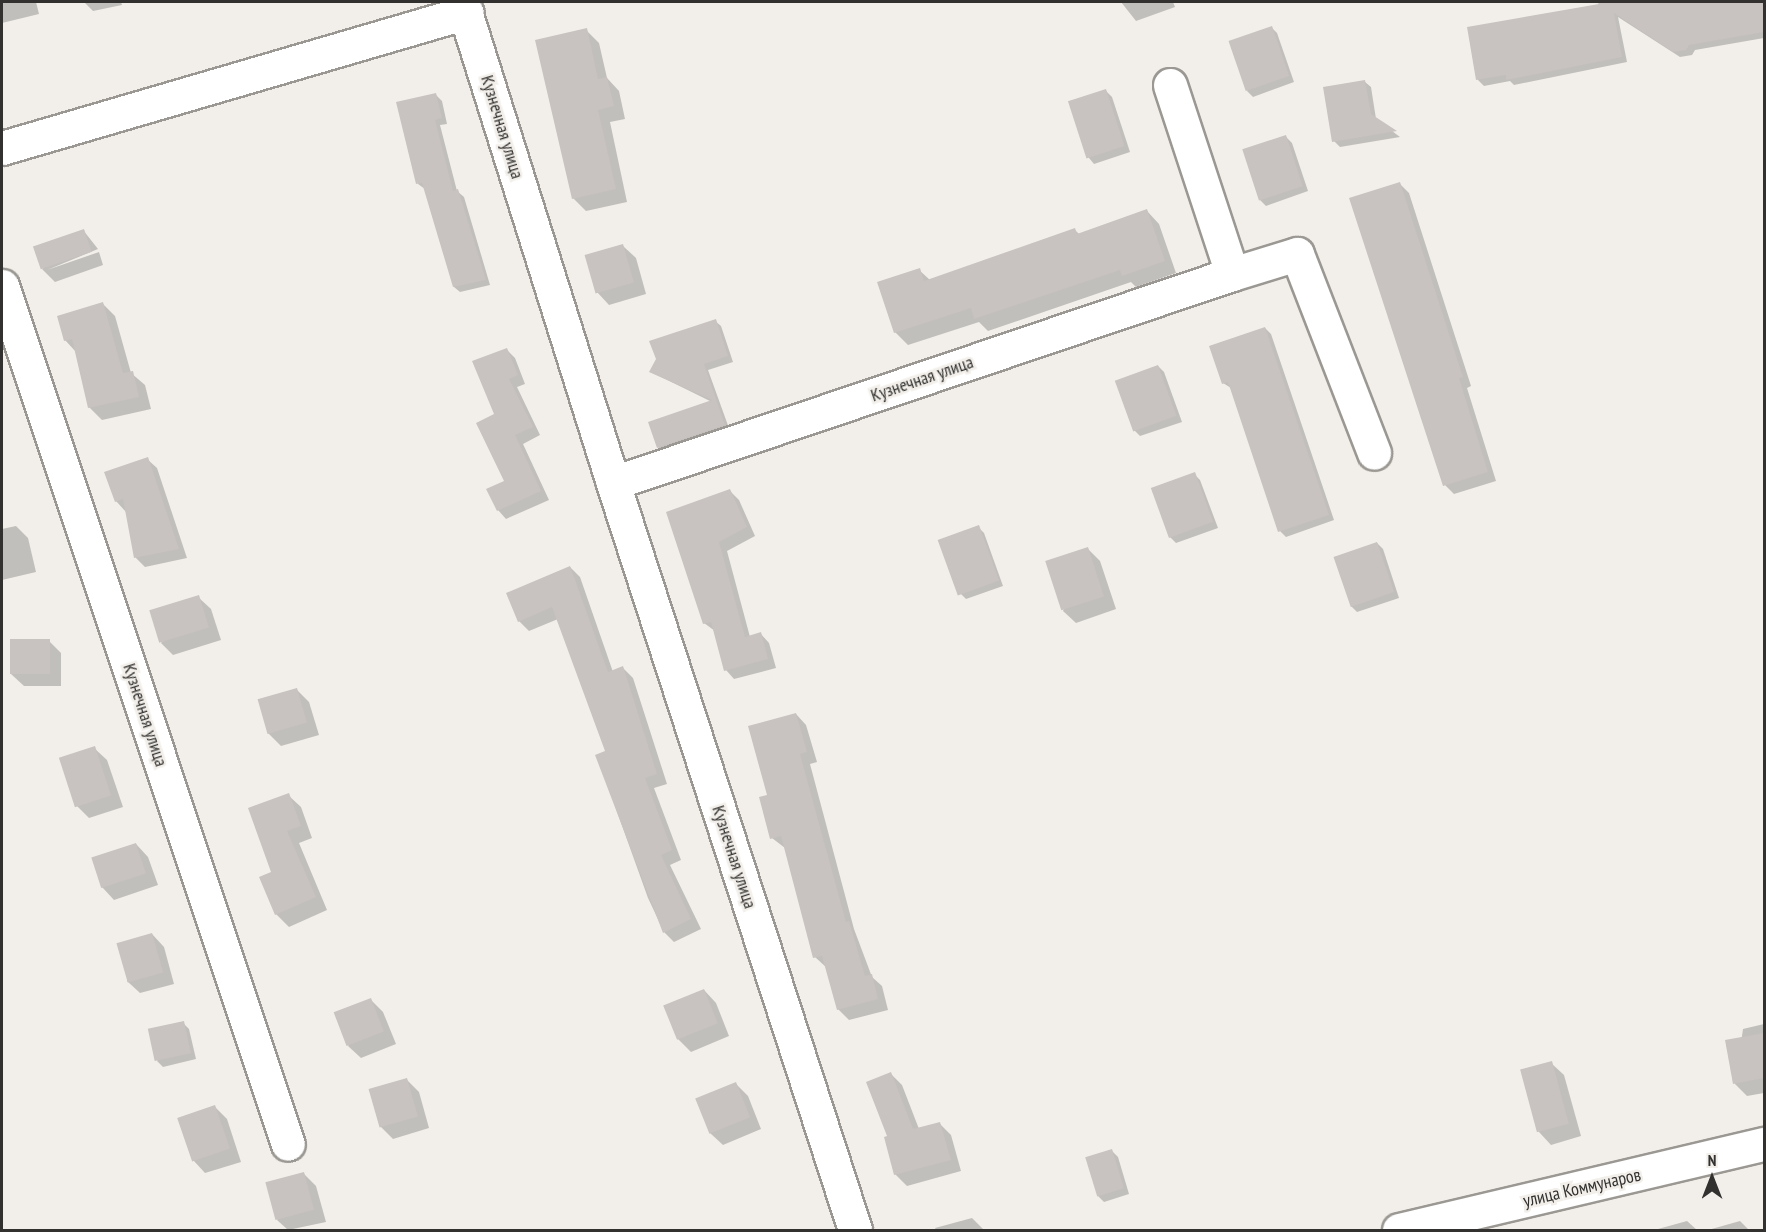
<!DOCTYPE html>
<meta charset="utf-8">
<style>
body{margin:0}
#map{position:relative;width:1766px;height:1232px;overflow:hidden;background:#f2efea;font-family:"PT Sans Narrow",sans-serif}
div>[style]{position:absolute}
[style*='--x']{left:calc(var(--x)*1px);top:calc(var(--y)*1px);width:calc(var(--w)*1px);rotate:calc(var(--a)*1deg)}
.shadow>*{inset:0;background:#0003}
.building>*{inset:0;background:#c8c2c0;transform-origin:0 0}
.roads{filter:drop-shadow(2px 0 #9b9893) drop-shadow(-2px 0 #9b9893) drop-shadow(0 2px #9b9893) drop-shadow(0 -2px #9b9893)}
.street>*{height:33px;margin:-16.5px;padding:0 16.5px;transform-origin:16.5px;border-radius:16.5px;background:#fff}
span{translate:-50% -50%;white-space:nowrap;text-align:center;line-height:1.15;-webkit-text-stroke:5px #f2efea;paint-order:stroke}
.street-label{font-size:18px;color:#32312f}
.frame{position:absolute;inset:0;border:3px solid #32312f;pointer-events:none}
.north{position:absolute;left:1682px;top:1148px;width:60px;height:60px;-webkit-text-stroke:4px #f2efea;paint-order:stroke;rotate:0deg;font-size:16px;font-weight:700;line-height:24px;text-align:center;color:#32312f}
.north::after{content:'';display:block;margin:auto;width:21px;height:27px;background:#32312f;clip-path:polygon(50% 0,100% 100%,50% 72%,0 100%)}
</style>
<div id="map">
<div class="shadow">
<i style="clip-path:polygon(2px 2px,36px 2px,39px 14px,2px 23px)"></i>
<i style="clip-path:polygon(84px 2px,121px 2px,122px 5px,93px 11px)"></i>
<i style="clip-path:polygon(1121px 2px,1173px 2px,1175px 7px,1136px 21px)"></i>
<i style="clip-path:polygon(1626px 2px,1764px 2px,1764px 38px,1695px 50px,1692px 55px,1680px 57px,1618px 17px,1627px 62px,1514px 85px,1510px 81px,1484px 86px,1478px 80px,1469px 28px)"></i>
<i style="clip-path:polygon(1271px 27px,1277px 33px,1294px 82px,1253px 97px,1247px 91px)"></i>
<i style="clip-path:polygon(586px 30px,599px 43px,607px 78px,619px 91px,625px 119px,610px 122px,627px 202px,586px 211px,573px 198px)"></i>
<i style="clip-path:polygon(1365px 82px,1371px 87px,1376px 119px,1400px 137px,1340px 147px,1334px 141px)"></i>
<i style="clip-path:polygon(1106px 91px,1112px 97px,1130px 152px,1094px 164px,1089px 158px,1070px 104px)"></i>
<i style="clip-path:polygon(436px 95px,442px 101px,447px 124px,440px 125px,457px 191px,464px 197px,490px 285px,460px 292px,454px 287px,425px 189px,418px 184px)"></i>
<i style="clip-path:polygon(1286px 137px,1292px 143px,1308px 191px,1266px 206px,1260px 200px,1244px 151px)"></i>
<i style="clip-path:polygon(1400px 184px,1409px 193px,1471px 386px,1467px 388px,1496px 481px,1454px 494px,1445px 485px)"></i>
<i style="clip-path:polygon(1147px 211px,1159px 224px,1176px 273px,1136px 287px,1131px 282px,988px 331px,979px 322px,908px 345px,895px 332px,919px 270px,930px 280px,1075px 230px,1080px 235px)"></i>
<i style="clip-path:polygon(83px 230px,98px 249px,47px 270px,99px 252px,103px 265px,55px 282px,42px 269px)"></i>
<i style="clip-path:polygon(623px 246px,636px 258px,646px 294px,609px 305px,597px 292px)"></i>
<i style="clip-path:polygon(103px 304px,115px 316px,131px 373px,145px 385px,151px 409px,102px 420px,89px 407px,76px 352px,65px 340px)"></i>
<i style="clip-path:polygon(715px 321px,721px 326px,733px 362px,708px 370px,730px 431px,664px 454px,658px 448px,712px 402px,651px 372px)"></i>
<i style="clip-path:polygon(1265px 328px,1271px 334px,1334px 520px,1286px 537px,1280px 531px,1231px 388px,1223px 383px)"></i>
<i style="clip-path:polygon(507px 350px,515px 358px,525px 384px,517px 387px,540px 435px,523px 444px,549px 500px,506px 519px,498px 510px,506px 481px,496px 415px)"></i>
<i style="clip-path:polygon(1158px 366px,1164px 372px,1182px 422px,1140px 436px,1134px 430px)"></i>
<i style="clip-path:polygon(147px 459px,157px 468px,187px 558px,145px 567px,136px 558px,126px 512px,116px 501px)"></i>
<i style="clip-path:polygon(1194px 474px,1200px 480px,1218px 528px,1176px 543px,1170px 537px)"></i>
<i style="clip-path:polygon(730px 491px,739px 500px,755px 536px,727px 551px,750px 637px,761px 634px,769px 643px,776px 668px,734px 679px,726px 670px,715px 631px,704px 623px,668px 513px)"></i>
<i style="clip-path:polygon(16px 526px,28px 538px,36px 572px,2px 580px,2px 529px)"></i>
<i style="clip-path:polygon(978px 527px,984px 533px,1003px 586px,966px 599px,960px 593px)"></i>
<i style="clip-path:polygon(1377px 543px,1383px 549px,1399px 598px,1357px 612px,1351px 606px)"></i>
<i style="clip-path:polygon(1087px 548px,1100px 561px,1116px 609px,1076px 623px,1063px 611px)"></i>
<i style="clip-path:polygon(570px 567px,580px 577px,613px 672px,623px 668px,633px 678px,667px 784px,654px 788px,681px 860px,670px 865px,701px 929px,674px 942px,664px 932px,648px 898px,597px 756px,607px 752px,558px 619px,529px 631px,519px 621px)"></i>
<i style="clip-path:polygon(198px 597px,211px 609px,221px 640px,173px 655px,161px 643px)"></i>
<i style="clip-path:polygon(49px 641px,61px 653px,61px 686px,24px 686px,11px 674px)"></i>
<i style="clip-path:polygon(297px 690px,309px 702px,319px 735px,281px 746px,268px 733px)"></i>
<i style="clip-path:polygon(796px 714px,806px 725px,817px 762px,810px 764px,854px 929px,872px 977px,882px 986px,888px 1010px,849px 1020px,838px 1009px,827px 968px,815px 957px,785px 848px,772px 838px,769px 796px)"></i>
<i style="clip-path:polygon(94px 748px,107px 760px,123px 807px,89px 818px,77px 806px)"></i>
<i style="clip-path:polygon(288px 795px,301px 807px,312px 838px,299px 843px,327px 910px,289px 927px,276px 914px,273px 872px)"></i>
<i style="clip-path:polygon(136px 844px,148px 857px,158px 885px,114px 900px,102px 887px)"></i>
<i style="clip-path:polygon(152px 934px,164px 947px,174px 984px,140px 993px,127px 981px)"></i>
<i style="clip-path:polygon(704px 990px,716px 1003px,729px 1036px,691px 1052px,678px 1039px)"></i>
<i style="clip-path:polygon(371px 1000px,383px 1012px,396px 1044px,361px 1058px,348px 1046px)"></i>
<i style="clip-path:polygon(183px 1023px,189px 1029px,196px 1059px,163px 1067px,157px 1061px)"></i>
<i style="clip-path:polygon(1764px 1024px,1764px 1093px,1747px 1096px,1735px 1084px,1743px 1029px)"></i>
<i style="clip-path:polygon(1551px 1063px,1564px 1075px,1581px 1136px,1551px 1145px,1539px 1132px)"></i>
<i style="clip-path:polygon(891px 1074px,902px 1085px,919px 1129px,940px 1124px,951px 1135px,961px 1171px,907px 1186px,895px 1174px,889px 1137px)"></i>
<i style="clip-path:polygon(407px 1080px,419px 1092px,429px 1128px,393px 1139px,380px 1126px)"></i>
<i style="clip-path:polygon(736px 1084px,748px 1096px,761px 1129px,723px 1145px,710px 1133px)"></i>
<i style="clip-path:polygon(214px 1106px,227px 1119px,241px 1162px,205px 1173px,193px 1160px)"></i>
<i style="clip-path:polygon(1112px 1151px,1118px 1157px,1129px 1194px,1104px 1202px,1098px 1196px)"></i>
<i style="clip-path:polygon(303px 1173px,316px 1186px,326px 1222px,288px 1230px,277px 1220px)"></i>
<i style="clip-path:polygon(972px 1218px,984px 1230px,936px 1230px,935px 1228px)"></i>
<i style="clip-path:polygon(1687px 1221px,1697px 1230px,1659px 1230px,1658px 1229px)"></i>
<i style="clip-path:polygon(1740px 1221px,1749px 1230px,1708px 1230px)"></i>
</div>
<div class="building">
<i style="clip-path:polygon(1596px 2px,1764px 2px,1764px 32px,1689px 45px,1686px 50px,1673px 52px,1614px 13px,1622px 57px,1506px 80px,1506px 75px,1476px 80px,1467px 27px,1599px 4px)"></i>
<i style="left:1272px;top:26px;width:53px;height:46px;rotate:71deg"></i>
<i style="clip-path:polygon(587px 28px,598px 79px,607px 77px,614px 106px,598px 110px,616px 189px,572px 199px,535px 40px)"></i>
<i style="clip-path:polygon(1365px 80px,1371px 114px,1397px 131px,1332px 142px,1323px 87px)"></i>
<i style="left:1106px;top:89px;width:60px;height:40px;rotate:72deg"></i>
<i style="clip-path:polygon(436px 93px,442px 118px,435px 120px,453px 191px,458px 189px,486px 280px,453px 287px,422px 183px,416px 184px,396px 102px)"></i>
<i style="left:1286px;top:135px;width:54px;height:46px;rotate:72deg"></i>
<i style="clip-path:polygon(1400px 182px,1463px 377px,1459px 378px,1488px 472px,1443px 486px,1349px 198px)"></i>
<i style="clip-path:polygon(1147px 209px,1165px 261px,1122px 276px,1120px 270px,974px 319px,971px 308px,894px 333px,877px 282px,920px 268px,924px 281px,1075px 228px,1077px 234px)"></i>
<i style="left:84px;top:229px;width:24px;height:54px;rotate:71deg"></i>
<i style="left:623px;top:244px;width:40px;height:40px;rotate:74deg"></i>
<i style="clip-path:polygon(103px 302px,123px 373px,133px 371px,139px 397px,88px 408px,72px 339px,64px 341px,57px 316px)"></i>
<i style="clip-path:polygon(716px 319px,728px 356px,704px 364px,725px 425px,657px 448px,648px 422px,712px 400px,649px 372px,656px 359px,649px 341px)"></i>
<i style="clip-path:polygon(1265px 327px,1329px 515px,1278px 532px,1228px 382px,1222px 384px,1209px 346px)"></i>
<i style="clip-path:polygon(507px 348px,518px 375px,509px 379px,533px 427px,515px 435px,541px 491px,497px 511px,486px 489px,504px 481px,476px 423px,494px 414px,472px 361px)"></i>
<i style="left:1158px;top:365px;width:54px;height:46px;rotate:70deg"></i>
<i style="clip-path:polygon(148px 457px,179px 549px,134px 558px,123px 499px,115px 502px,104px 472px)"></i>
<i style="left:1195px;top:472px;width:53px;height:47px;rotate:70deg"></i>
<i style="clip-path:polygon(730px 489px,747px 527px,719px 542px,745px 637px,761px 632px,768px 659px,724px 671px,711px 622px,703px 624px,666px 512px)"></i>
<i style="left:979px;top:525px;width:59px;height:44px;rotate:70deg"></i>
<i style="left:1377px;top:542px;width:53px;height:46px;rotate:71deg"></i>
<i style="left:1088px;top:547px;width:52px;height:45px;rotate:72deg"></i>
<i style="clip-path:polygon(570px 566px,608px 672px,623px 666px,657px 774px,645px 778px,672px 850px,661px 855px,691px 919px,663px 933px,595px 755px,605px 751px,552px 607px,518px 622px,506px 593px)"></i>
<i style="left:199px;top:595px;width:34px;height:52px;rotate:73deg"></i>
<i style="left:10px;top:639px;width:40px;height:35px"></i>
<i style="left:297px;top:688px;width:36px;height:41px;rotate:74deg"></i>
<i style="clip-path:polygon(796px 713px,807px 752px,800px 754px,846px 922px,849px 921px,865px 976px,872px 974px,878px 999px,837px 1010px,822px 956px,813px 958px,781px 836px,770px 839px,759px 797px,767px 795px,748px 726px)"></i>
<i style="left:95px;top:746px;width:52px;height:38px;rotate:72deg"></i>
<i style="clip-path:polygon(289px 793px,301px 826px,287px 831px,316px 897px,275px 915px,259px 877px,271px 872px,248px 808px)"></i>
<i style="left:136px;top:843px;width:32px;height:47px;rotate:72deg"></i>
<i style="left:152px;top:933px;width:41px;height:37px;rotate:74deg"></i>
<i style="left:704px;top:989px;width:37px;height:44px;rotate:68deg"></i>
<i style="left:371px;top:998px;width:36px;height:40px;rotate:69deg"></i>
<i style="left:184px;top:1021px;width:33px;height:37px;rotate:78deg"></i>
<i style="clip-path:polygon(1764px 1033px,1764px 1078px,1733px 1084px,1725px 1040px)"></i>
<i style="left:1552px;top:1061px;width:65px;height:33px;rotate:75deg"></i>
<i style="clip-path:polygon(891px 1072px,913px 1129px,940px 1122px,951px 1160px,894px 1175px,884px 1137px,887px 1136px,866px 1082px)"></i>
<i style="left:407px;top:1078px;width:40px;height:40px;rotate:74deg"></i>
<i style="left:736px;top:1082px;width:38px;height:44px;rotate:68deg"></i>
<i style="left:215px;top:1105px;width:46px;height:40px;rotate:71deg"></i>
<i style="left:1112px;top:1149px;width:41px;height:28px;rotate:73deg"></i>
<i style="left:304px;top:1172px;width:39px;height:40px;rotate:75deg"></i>
</div>
<div class="roads">
<div class="street">
<i style="--x:462;--y:2;--w:504;--a:72.57"></i>
<i style="--x:613;--y:483;--w:785;--a:72.05"></i>
<i style="--x:1170;--y:85;--w:199;--a:71.8"></i>
<i style="--x:1232;--y:274;--w:68;--a:-17.1"></i>
<i style="--x:1297;--y:254;--w:213;--a:68.8"></i>
<i style="--x:2;--y:148;--w:484;--a:-16.3"></i>
<i style="--x:2;--y:286;--w:904;--a:71.57"></i>
<i style="--x:613;--y:483;--w:653;--a:-18.66"></i>
<i style="--x:1399;--y:1230;--w:375;--a:-13.3"></i>
</div>
</div>
<div class="street-label">
<span style="left:502px;top:127px;rotate:73deg">Кузнечная улица</span>
<span style="left:922px;top:379px;rotate:-19deg">Кузнечная улица</span>
<span style="left:145px;top:715px;rotate:72deg">Кузнечная улица</span>
<span style="left:734px;top:857px;rotate:72deg">Кузнечная улица</span>
<span style="left:1582px;top:1188px;rotate:-13deg">улица Коммунаров</span>
</div>
<div class="frame"></div>
<div class="north">N</div>
</div>
